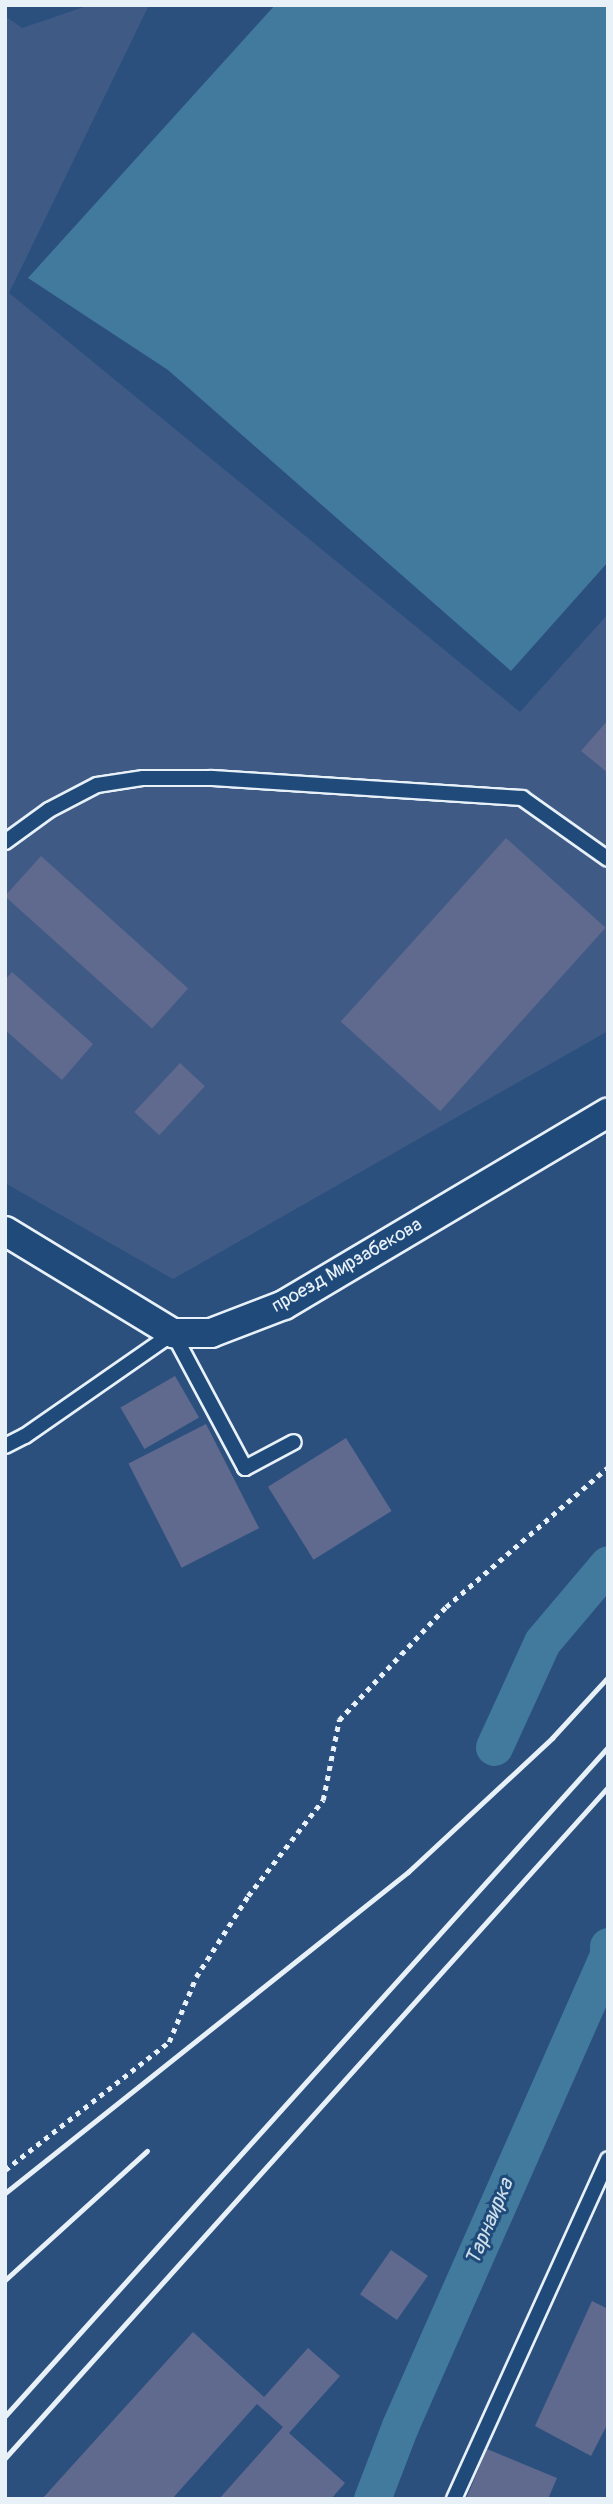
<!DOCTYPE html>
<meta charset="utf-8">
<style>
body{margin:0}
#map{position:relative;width:613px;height:2504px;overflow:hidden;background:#2c507e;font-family:Pangolin,sans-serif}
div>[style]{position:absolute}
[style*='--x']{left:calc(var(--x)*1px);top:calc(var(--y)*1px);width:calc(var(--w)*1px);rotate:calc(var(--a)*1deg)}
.built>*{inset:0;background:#3f5b85}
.water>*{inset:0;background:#427a9e}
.canal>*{height:37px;margin:-18.5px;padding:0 18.5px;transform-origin:18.5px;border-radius:18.5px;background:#427a9e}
.building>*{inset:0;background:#60698e;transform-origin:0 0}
.path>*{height:4.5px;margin-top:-2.25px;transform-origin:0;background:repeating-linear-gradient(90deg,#e8f1f8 0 5px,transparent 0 10px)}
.roads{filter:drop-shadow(2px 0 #e8f1f8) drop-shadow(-2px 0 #e8f1f8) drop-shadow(0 2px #e8f1f8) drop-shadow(0 -2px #e8f1f8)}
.lane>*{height:14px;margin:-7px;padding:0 7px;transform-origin:7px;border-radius:7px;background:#1f4a7a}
.street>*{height:28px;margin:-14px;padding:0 14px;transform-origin:14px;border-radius:14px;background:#1f4a7a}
.rail>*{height:5px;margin:-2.5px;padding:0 2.5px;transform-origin:2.5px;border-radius:2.5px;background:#e8f1f8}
span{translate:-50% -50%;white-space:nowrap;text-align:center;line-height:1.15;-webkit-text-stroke:6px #1f4a7a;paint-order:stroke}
.street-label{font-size:19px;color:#e8f1f8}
.water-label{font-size:21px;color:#cfdfea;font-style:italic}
.frame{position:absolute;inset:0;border:7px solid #e8f1f8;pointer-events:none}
</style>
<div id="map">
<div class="built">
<i style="clip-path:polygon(90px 5px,149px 5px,9px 293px,520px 712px,608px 614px,608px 1031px,173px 1279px,5px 1183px,5px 16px,22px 28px)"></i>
</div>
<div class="water">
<i style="clip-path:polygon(275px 5px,608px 5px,608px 562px,511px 671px,168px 370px,28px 278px)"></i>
</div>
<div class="canal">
<i style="--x:494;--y:1747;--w:115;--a:-65.4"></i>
<i style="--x:542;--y:1642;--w:102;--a:-49.8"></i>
<i style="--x:372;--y:2499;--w:78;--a:-69"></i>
<i style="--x:400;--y:2426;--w:515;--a:-66.17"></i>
<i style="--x:608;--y:1955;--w:9;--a:-90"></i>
</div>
<div class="building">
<i style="clip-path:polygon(608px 720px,608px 773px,581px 751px)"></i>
<i style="left:506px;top:838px;width:134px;height:247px;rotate:42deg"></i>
<i style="left:41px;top:856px;width:198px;height:54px;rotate:42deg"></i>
<i style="clip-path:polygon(12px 972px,93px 1044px,62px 1080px,5px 1030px,5px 980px)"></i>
<i style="left:180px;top:1063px;width:34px;height:67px;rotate:43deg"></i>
<i style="left:175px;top:1376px;width:48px;height:63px;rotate:60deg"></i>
<i style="left:206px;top:1424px;width:117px;height:87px;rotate:63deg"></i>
<i style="left:346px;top:1438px;width:86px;height:92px;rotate:58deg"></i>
<i style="left:391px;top:2250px;width:45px;height:54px;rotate:35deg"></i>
<i style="clip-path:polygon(592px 2301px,608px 2309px,608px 2423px,591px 2456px,535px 2426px)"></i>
<i style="clip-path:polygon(193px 2332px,264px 2397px,308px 2348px,340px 2376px,289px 2433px,345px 2483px,331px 2499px,219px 2499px,283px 2427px,257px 2404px,172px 2499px,42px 2499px)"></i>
<i style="clip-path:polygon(487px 2449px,557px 2478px,548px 2499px,466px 2499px)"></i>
</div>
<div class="path">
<i style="--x:5;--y:2170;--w:208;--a:-38"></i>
<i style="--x:169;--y:2042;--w:70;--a:-67.4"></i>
<i style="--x:196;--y:1977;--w:96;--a:-57.3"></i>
<i style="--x:248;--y:1896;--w:122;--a:-52"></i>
<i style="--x:323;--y:1800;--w:82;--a:-78.7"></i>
<i style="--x:339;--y:1720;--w:156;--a:-46.6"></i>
<i style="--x:446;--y:1607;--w:214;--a:-40.8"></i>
</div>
<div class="roads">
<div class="lane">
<i style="--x:5;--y:842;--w:54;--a:-36"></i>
<i style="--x:49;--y:810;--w:54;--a:-27.5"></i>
<i style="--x:97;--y:785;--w:47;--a:-8.7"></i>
<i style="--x:143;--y:778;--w:69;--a:0"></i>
<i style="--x:212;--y:778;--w:311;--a:3.7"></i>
<i style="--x:522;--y:798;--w:105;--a:35.3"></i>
<i style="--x:5;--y:1446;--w:22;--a:-27"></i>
<i style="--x:25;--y:1436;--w:180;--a:-34.8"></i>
<i style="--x:173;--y:1333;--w:153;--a:61.9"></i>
<i style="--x:245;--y:1468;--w:55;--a:-28"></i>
<i style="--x:454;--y:2499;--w:373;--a:-65.6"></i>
</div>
<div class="street">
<i style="--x:5;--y:1231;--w:197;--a:31.3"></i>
<i style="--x:173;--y:1333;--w:38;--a:0"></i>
<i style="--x:211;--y:1333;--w:78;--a:-21"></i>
<i style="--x:284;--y:1305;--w:377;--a:-30.7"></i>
</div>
</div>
<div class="rail">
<i style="--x:5;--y:2193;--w:515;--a:-38.54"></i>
<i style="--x:408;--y:1872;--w:197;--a:-42.9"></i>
<i style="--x:552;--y:1738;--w:83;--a:-47.4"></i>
<i style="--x:5;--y:2280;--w:192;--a:-42.3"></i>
<i style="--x:5;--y:2416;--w:901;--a:-47.97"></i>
<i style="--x:5;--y:2458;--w:902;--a:-48.06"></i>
</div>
<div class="street-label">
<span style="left:347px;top:1266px;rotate:-30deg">проезд Мирзабекова</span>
</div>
<div class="water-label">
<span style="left:490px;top:2222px;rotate:-67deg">Тарнаирка</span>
</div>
<div class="frame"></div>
</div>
